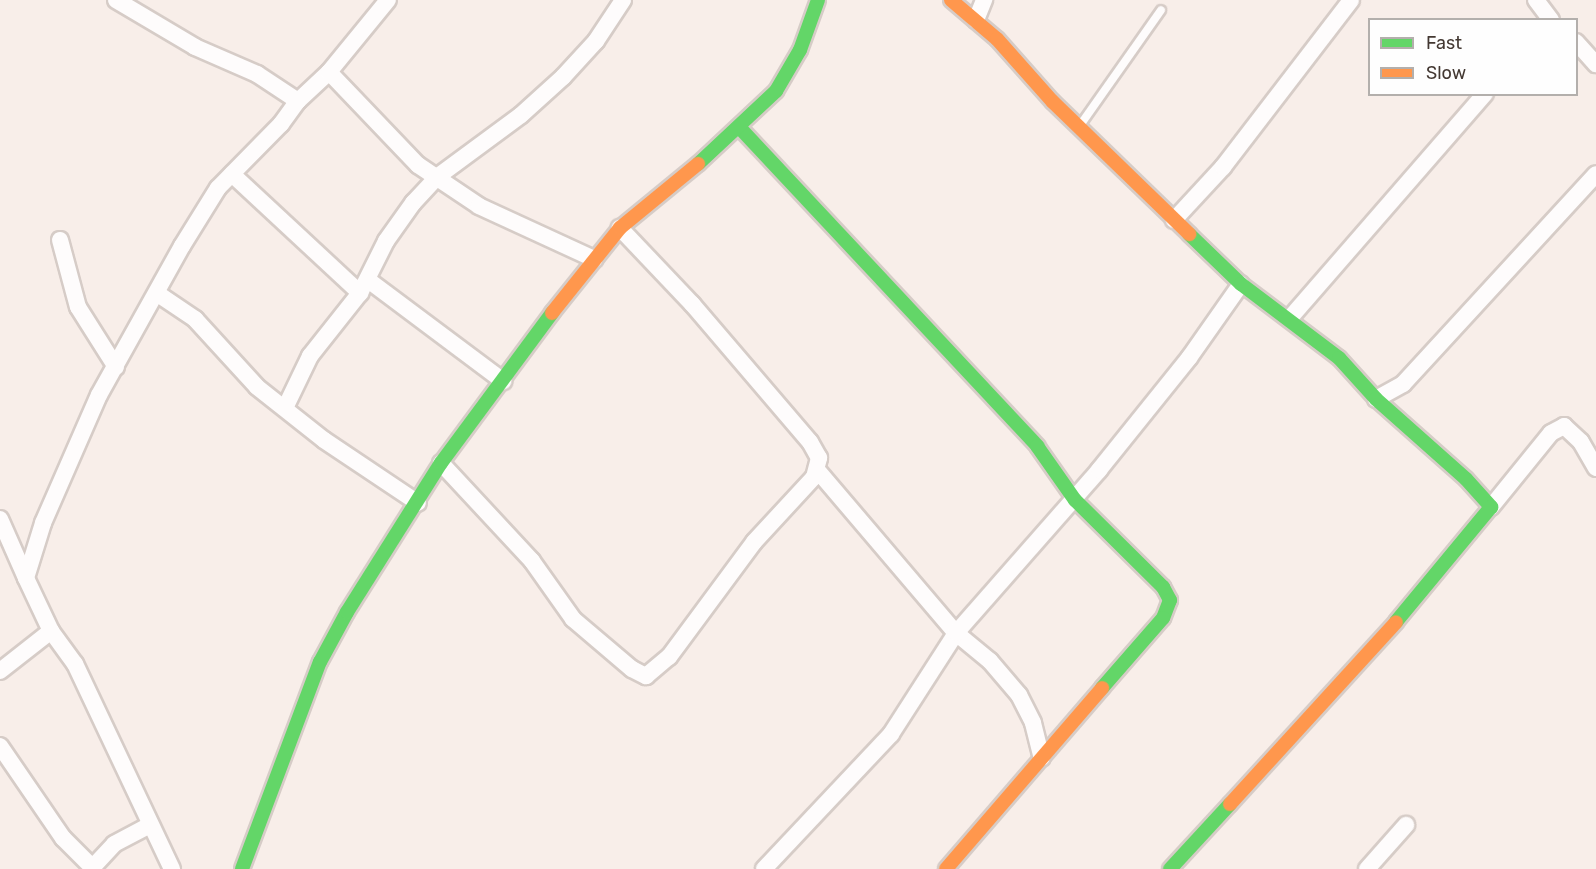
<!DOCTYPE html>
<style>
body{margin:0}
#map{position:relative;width:1596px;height:869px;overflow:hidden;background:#f8eee9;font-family:Rubik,sans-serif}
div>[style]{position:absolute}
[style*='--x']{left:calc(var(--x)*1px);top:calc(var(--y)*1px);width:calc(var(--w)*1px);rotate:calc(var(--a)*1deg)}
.roads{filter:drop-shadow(2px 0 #d6ccc7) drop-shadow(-2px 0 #d6ccc7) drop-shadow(0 2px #d6ccc7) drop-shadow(0 -2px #d6ccc7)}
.lane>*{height:8px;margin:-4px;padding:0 4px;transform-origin:4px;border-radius:4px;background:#fefcfc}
.street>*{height:16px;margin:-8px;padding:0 8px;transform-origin:8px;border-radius:8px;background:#fefcfc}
.fast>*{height:14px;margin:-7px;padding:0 7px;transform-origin:7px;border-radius:7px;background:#63d668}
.slow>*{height:14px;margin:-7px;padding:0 7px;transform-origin:7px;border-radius:7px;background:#ff974d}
span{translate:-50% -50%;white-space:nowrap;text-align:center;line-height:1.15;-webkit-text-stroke:6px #fefefe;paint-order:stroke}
.legend{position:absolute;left:1368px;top:18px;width:210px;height:78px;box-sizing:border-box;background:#fefefe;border:2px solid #b3afac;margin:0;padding:8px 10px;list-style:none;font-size:18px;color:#433832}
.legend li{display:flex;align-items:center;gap:12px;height:30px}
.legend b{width:30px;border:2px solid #b3afac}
</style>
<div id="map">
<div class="roads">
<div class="lane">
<i style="--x:1081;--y:124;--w:139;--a:-54.9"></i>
</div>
<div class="street">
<i style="--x:116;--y:0;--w:92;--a:30.7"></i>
<i style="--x:195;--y:47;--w:68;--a:23.5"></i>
<i style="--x:257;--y:74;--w:49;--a:33.4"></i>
<i style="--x:298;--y:101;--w:42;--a:-43.1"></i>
<i style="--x:329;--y:72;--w:129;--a:46.3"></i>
<i style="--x:418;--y:165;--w:73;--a:33.9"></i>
<i style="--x:479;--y:206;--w:127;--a:24.7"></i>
<i style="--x:1536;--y:0;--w:25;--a:53"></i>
<i style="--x:976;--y:20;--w:22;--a:-68"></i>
<i style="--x:1576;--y:42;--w:30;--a:48"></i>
<i style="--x:329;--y:72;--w:93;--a:-50.7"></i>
<i style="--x:232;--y:174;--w:175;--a:42.9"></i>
<i style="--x:1174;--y:220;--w:72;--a:-47.2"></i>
<i style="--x:1223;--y:167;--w:210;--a:-52.5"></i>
<i style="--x:60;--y:240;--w:69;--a:75"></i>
<i style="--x:78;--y:307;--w:71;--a:57.7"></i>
<i style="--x:368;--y:280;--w:169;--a:36.8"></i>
<i style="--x:158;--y:294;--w:45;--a:34"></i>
<i style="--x:195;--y:319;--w:92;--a:47.6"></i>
<i style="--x:257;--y:387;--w:85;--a:38.3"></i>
<i style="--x:324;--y:440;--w:113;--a:33.8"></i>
<i style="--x:1290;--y:318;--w:297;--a:-49"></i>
<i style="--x:1376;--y:399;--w:31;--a:-29"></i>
<i style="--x:1403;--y:384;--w:285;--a:-47.4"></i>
<i style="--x:285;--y:408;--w:58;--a:-64.3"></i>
<i style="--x:310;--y:356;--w:80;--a:-51.6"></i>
<i style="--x:360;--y:293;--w:58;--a:-63.4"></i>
<i style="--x:386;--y:241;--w:47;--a:-54.6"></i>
<i style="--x:413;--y:203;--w:35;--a:-47"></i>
<i style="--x:437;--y:177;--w:104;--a:-36.4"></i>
<i style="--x:521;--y:115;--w:57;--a:-42.1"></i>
<i style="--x:563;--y:77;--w:49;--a:-47.5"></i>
<i style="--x:596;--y:41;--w:49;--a:-56.6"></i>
<i style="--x:441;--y:463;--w:134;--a:47.1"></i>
<i style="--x:532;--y:561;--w:71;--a:54.7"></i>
<i style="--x:573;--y:619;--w:77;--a:40.3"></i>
<i style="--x:632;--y:669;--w:16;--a:27"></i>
<i style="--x:646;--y:676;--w:30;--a:-40"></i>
<i style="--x:669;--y:657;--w:143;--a:-53.5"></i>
<i style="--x:754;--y:542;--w:88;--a:-47.3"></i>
<i style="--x:814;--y:477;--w:20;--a:-75"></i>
<i style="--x:819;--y:458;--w:18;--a:-119"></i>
<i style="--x:810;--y:442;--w:182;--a:-130.5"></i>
<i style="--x:692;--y:304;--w:105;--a:-133.5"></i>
<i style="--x:818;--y:471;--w:213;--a:49.6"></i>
<i style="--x:956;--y:633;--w:44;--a:39.5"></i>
<i style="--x:990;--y:661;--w:45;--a:49.5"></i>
<i style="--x:1019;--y:695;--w:31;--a:63"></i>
<i style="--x:1033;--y:723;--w:36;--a:76"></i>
<i style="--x:1491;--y:507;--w:95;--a:-51"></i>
<i style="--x:1551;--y:433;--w:15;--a:-28"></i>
<i style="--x:1564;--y:426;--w:23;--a:43"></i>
<i style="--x:1581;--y:442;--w:30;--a:60"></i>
<i style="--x:0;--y:519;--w:64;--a:66.2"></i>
<i style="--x:0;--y:671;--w:65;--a:-38.1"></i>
<i style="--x:0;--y:746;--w:112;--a:55.6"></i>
<i style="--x:63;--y:838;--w:41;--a:45"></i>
<i style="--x:91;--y:869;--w:34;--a:-47"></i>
<i style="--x:114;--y:844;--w:41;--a:-27.8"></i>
<i style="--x:172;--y:869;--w:227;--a:-115.3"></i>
<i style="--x:75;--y:664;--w:41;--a:-126"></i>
<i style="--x:51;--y:631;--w:59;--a:-115.3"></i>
<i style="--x:26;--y:578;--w:58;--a:-72.8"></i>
<i style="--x:43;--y:523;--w:140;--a:-66.4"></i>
<i style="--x:99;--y:395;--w:171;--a:-60.9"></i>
<i style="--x:182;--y:246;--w:68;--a:-58.2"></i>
<i style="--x:218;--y:188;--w:90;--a:-45.5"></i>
<i style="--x:281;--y:124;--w:29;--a:-54"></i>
<i style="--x:764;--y:869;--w:185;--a:-46.7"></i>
<i style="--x:891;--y:734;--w:120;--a:-57.2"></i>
<i style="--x:956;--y:633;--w:217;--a:-48.7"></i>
<i style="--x:1099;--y:470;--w:144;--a:-51.2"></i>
<i style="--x:1189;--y:358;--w:90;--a:-54.9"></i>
<i style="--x:1367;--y:869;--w:59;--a:-48.4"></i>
</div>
<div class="fast">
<i style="--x:739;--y:127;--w:437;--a:46.9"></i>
<i style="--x:1037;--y:446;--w:66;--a:54.9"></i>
<i style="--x:1075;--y:500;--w:124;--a:44.7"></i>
<i style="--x:1163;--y:587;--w:15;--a:62"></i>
<i style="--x:1170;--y:600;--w:19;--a:111"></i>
<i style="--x:1163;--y:618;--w:93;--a:131.1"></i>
<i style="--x:698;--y:164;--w:107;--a:-43.1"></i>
<i style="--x:776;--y:91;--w:48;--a:-59.7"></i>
<i style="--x:800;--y:50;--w:53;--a:-70.2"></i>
<i style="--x:1189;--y:234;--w:72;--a:43.9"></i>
<i style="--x:1241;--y:284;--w:123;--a:37.1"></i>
<i style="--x:1339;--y:358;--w:55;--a:47.9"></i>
<i style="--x:1376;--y:399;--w:120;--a:41.6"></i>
<i style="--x:1466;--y:479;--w:38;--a:48"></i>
<i style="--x:1491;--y:507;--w:149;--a:129.6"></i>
<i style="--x:242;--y:869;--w:221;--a:-69.4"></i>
<i style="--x:320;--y:662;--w:57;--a:-61.6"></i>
<i style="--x:347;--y:612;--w:176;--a:-57.8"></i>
<i style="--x:441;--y:463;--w:187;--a:-53.5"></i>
<i style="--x:1170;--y:869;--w:88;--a:-47.3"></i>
</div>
<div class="slow">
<i style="--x:951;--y:0;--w:60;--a:40.3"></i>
<i style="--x:997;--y:39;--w:84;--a:48.4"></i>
<i style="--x:1053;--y:102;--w:190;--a:44.1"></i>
<i style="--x:552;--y:313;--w:109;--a:-51.3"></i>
<i style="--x:620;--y:228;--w:101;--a:-39.4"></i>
<i style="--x:1230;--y:804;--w:246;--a:-47.6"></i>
<i style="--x:946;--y:869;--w:239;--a:-49.2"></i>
</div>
</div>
<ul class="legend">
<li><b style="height:8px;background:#63d668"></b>Fast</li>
<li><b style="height:8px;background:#ff974d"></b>Slow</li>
</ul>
</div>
